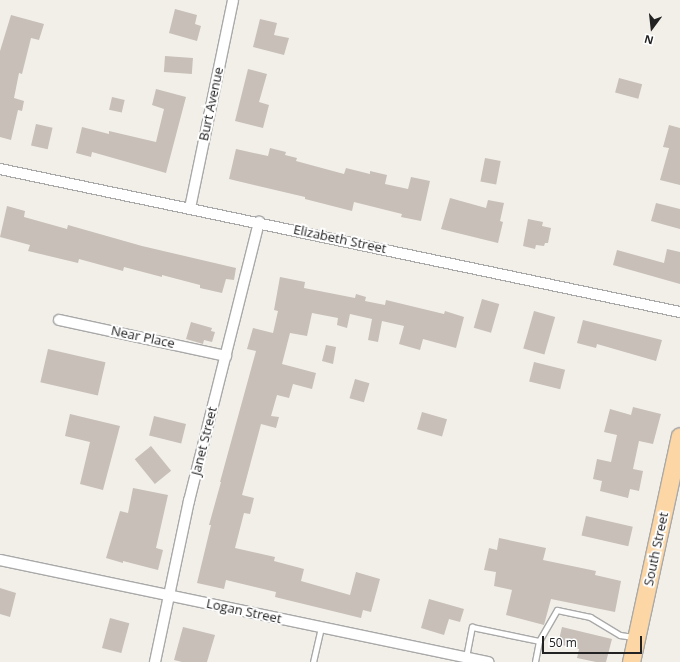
<!DOCTYPE html>
<style>
body{margin:0}
#map{position:relative;width:680px;height:662px;overflow:hidden;background:#f2efe9;font-family:"Open Sans",sans-serif}
div>[style]{position:absolute}
[style*='--x']{left:calc(var(--x)*1px);top:calc(var(--y)*1px);width:calc(var(--w)*1px);rotate:calc(var(--a)*1deg)}
.building>*{inset:0;background:#c7bfb8;transform-origin:0 0}
.roads{filter:drop-shadow(1px 0 #a9a9a9) drop-shadow(-1px 0 #a9a9a9) drop-shadow(0 1px #a9a9a9) drop-shadow(0 -1px #a9a9a9)}
.service>*{height:5px;margin:-2.5px;padding:0 2.5px;transform-origin:2.5px;border-radius:2.5px;background:#fff}
.minor>*{height:10px;margin:-5px;padding:0 5px;transform-origin:5px;border-radius:5px;background:#fff}
.primary>*{height:17px;margin:-8.5px;padding:0 8.5px;transform-origin:8.5px;border-radius:8.5px;background:#fcd6a4}
span{translate:-50% -50%;white-space:nowrap;text-align:center;line-height:1.15;-webkit-text-stroke:4px #fff;paint-order:stroke}
.street-label{font-size:13px;color:#222}
.north{position:absolute;left:632px;top:8px;width:40px;height:40px;-webkit-text-stroke:3px #fff;paint-order:stroke;rotate:195deg;font-size:11px;font-weight:700;line-height:16px;text-align:center;color:#222}
.north::after{content:'';display:block;margin:auto;width:14px;height:18px;background:#222;clip-path:polygon(50% 0,100% 100%,50% 72%,0 100%)}
.scale{position:absolute;left:542px;top:636px;width:100px;height:18px;box-sizing:border-box;border:2px solid #222;border-top:0;padding-left:5px;font-size:12px;line-height:14px;white-space:nowrap;color:#222;-webkit-text-stroke:3px #fff;paint-order:stroke}
</style>
<div id="map">
<div class="building">
<i style="clip-path:polygon(175px 9px,197px 15px,195px 24px,201px 26px,197px 41px,169px 33px)"></i>
<i style="clip-path:polygon(11px 15px,44px 24px,39px 40px,31px 38px,22px 74px,19px 73px,14px 98px,24px 101px,22px 111px,18px 110px,11px 140px,0 137px,0 51px)"></i>
<i style="clip-path:polygon(260px 19px,277px 23px,274px 35px,289px 38px,284px 55px,253px 47px)"></i>
<i style="left:165px;top:56px;width:28px;height:16px;rotate:4deg"></i>
<i style="clip-path:polygon(248px 69px,267px 74px,259px 102px,269px 105px,263px 128px,235px 121px)"></i>
<i style="left:619px;top:78px;width:24px;height:15px;rotate:15deg"></i>
<i style="clip-path:polygon(156px 89px,186px 97px,166px 173px,92px 152px,91px 157px,76px 153px,82px 127px,109px 134px,109px 131px,156px 142px,164px 109px,152px 105px)"></i>
<i style="left:112px;top:97px;width:13px;height:13px;rotate:13deg"></i>
<i style="left:36px;top:124px;width:17px;height:22px;rotate:13deg"></i>
<i style="clip-path:polygon(669px 125px,680px 128px,680px 185px,660px 180px,669px 148px,663px 147px)"></i>
<i style="clip-path:polygon(270px 148px,286px 152px,285px 155px,297px 158px,296px 161px,344px 174px,346px 168px,370px 174px,370px 171px,387px 175px,385px 184px,408px 189px,411px 177px,430px 181px,421px 221px,401px 217px,402px 214px,354px 202px,352px 211px,305px 199px,305px 197px,229px 179px,236px 149px,268px 156px)"></i>
<i style="left:485px;top:158px;width:16px;height:24px;rotate:11deg"></i>
<i style="clip-path:polygon(450px 198px,486px 208px,488px 200px,504px 203px,500px 221px,503px 222px,498px 243px,441px 229px)"></i>
<i style="clip-path:polygon(656px 203px,680px 209px,680px 229px,651px 221px)"></i>
<i style="clip-path:polygon(7px 206px,25px 211px,24px 217px,67px 229px,68px 225px,142px 246px,236px 268px,234px 280px,226px 279px,222px 293px,200px 288px,200px 285px,162px 275px,162px 277px,124px 267px,123px 271px,79px 259px,78px 263px,28px 251px,30px 245px,0 237px)"></i>
<i style="clip-path:polygon(528px 219px,543px 222px,542px 226px,551px 228px,548px 243px,545px 243px,544px 246px,536px 245px,535px 249px,523px 246px)"></i>
<i style="clip-path:polygon(667px 249px,680px 252px,680px 284px,613px 265px,617px 250px,664px 263px)"></i>
<i style="clip-path:polygon(280px 277px,305px 282px,304px 288px,355px 298px,356px 294px,366px 297px,365px 301px,385px 305px,386px 300px,444px 314px,445px 311px,464px 317px,456px 348px,423px 339px,420px 350px,399px 344px,404px 326px,382px 321px,378px 342px,368px 340px,372px 319px,350px 314px,347px 328px,337px 325px,338px 318px,312px 313px,307px 336px,290px 333px,282px 364px,316px 373px,312px 389px,293px 384px,289px 398px,277px 395px,271px 416px,279px 417px,276px 428px,261px 424px,242px 495px,254px 498px,250px 514px,244px 513px,235px 548px,275px 557px,274px 561px,304px 569px,301px 581px,350px 595px,356px 572px,380px 579px,371px 612px,363px 610px,361px 618px,275px 597px,276px 592px,226px 580px,224px 589px,197px 583px,211px 525px,209px 525px,221px 482px,220px 482px,256px 351px,247px 349px,253px 328px,273px 333px,278px 311px,274px 310px)"></i>
<i style="left:482px;top:299px;width:18px;height:30px;rotate:16deg"></i>
<i style="left:534px;top:311px;width:22px;height:39px;rotate:16deg"></i>
<i style="clip-path:polygon(583px 320px,662px 340px,656px 361px,597px 344px,596px 348px,577px 343px)"></i>
<i style="clip-path:polygon(191px 322px,212px 328px,211px 331px,215px 332px,212px 342px,204px 340px,203px 344px,186px 339px)"></i>
<i style="clip-path:polygon(326px 345px,336px 347px,333px 364px,322px 361px)"></i>
<i style="left:48px;top:349px;width:59px;height:34px;rotate:13deg"></i>
<i style="left:534px;top:362px;width:32px;height:20px;rotate:14deg"></i>
<i style="left:355px;top:379px;width:15px;height:20px;rotate:16deg"></i>
<i style="clip-path:polygon(633px 407px,661px 414px,653px 444px,639px 441px,633px 469px,643px 471px,639px 491px,630px 489px,628px 498px,600px 491px,602px 481px,593px 479px,597px 459px,611px 462px,617px 435px,604px 432px,610px 409px,631px 415px)"></i>
<i style="left:422px;top:412px;width:26px;height:18px;rotate:16deg"></i>
<i style="clip-path:polygon(70px 414px,120px 426px,103px 490px,80px 484px,90px 442px,65px 436px)"></i>
<i style="left:154px;top:416px;width:33px;height:20px;rotate:14deg"></i>
<i style="left:151px;top:446px;width:32px;height:21px;rotate:51deg"></i>
<i style="clip-path:polygon(133px 488px,168px 495px,156px 548px,163px 550px,158px 570px,123px 561px,123px 563px,106px 558px,120px 511px,128px 513px)"></i>
<i style="left:586px;top:516px;width:48px;height:20px;rotate:13deg"></i>
<i style="clip-path:polygon(499px 538px,546px 548px,543px 560px,596px 571px,595px 575px,621px 581px,615px 612px,551px 599px,544px 625px,506px 615px,512px 590px,494px 586px,496px 572px,484px 570px,489px 548px,497px 550px)"></i>
<i style="clip-path:polygon(0 588px,16px 593px,10px 617px,0 614px)"></i>
<i style="clip-path:polygon(429px 599px,464px 609px,460px 622px,449px 619px,444px 635px,421px 628px)"></i>
<i style="left:110px;top:618px;width:20px;height:31px;rotate:15deg"></i>
<i style="clip-path:polygon(183px 627px,215px 635px,207px 662px,182px 662px,174px 660px)"></i>
<i style="clip-path:polygon(562px 627px,612px 639px,606px 662px,596px 662px,577px 658px,579px 649px,558px 644px)"></i>
</div>
<div class="roads">
<div class="service">
<i style="--x:539;--y:641;--w:36;--a:-60"></i>
<i style="--x:557;--y:610;--w:34;--a:12"></i>
<i style="--x:590;--y:617;--w:35;--a:31"></i>
<i style="--x:620;--y:635;--w:13;--a:9"></i>
<i style="--x:466;--y:657;--w:31;--a:-79"></i>
<i style="--x:472;--y:627;--w:68;--a:11.8"></i>
<i style="--x:539;--y:641;--w:21;--a:101"></i>
<i style="--x:313;--y:662;--w:36;--a:-77"></i>
</div>
<div class="minor">
<i style="--x:0;--y:169;--w:695;--a:11.88"></i>
<i style="--x:190;--y:208;--w:212;--a:-78.3"></i>
<i style="--x:59;--y:320;--w:171;--a:12.2"></i>
<i style="--x:0;--y:560;--w:499;--a:11.8"></i>
<i style="--x:155;--y:662;--w:165;--a:-78.1"></i>
<i style="--x:189;--y:501;--w:288;--a:-75.9"></i>
</div>
<div class="primary">
<i style="--x:631;--y:662;--w:231;--a:-77.8"></i>
</div>
</div>
<div class="street-label">
<span style="left:211px;top:104px;rotate:-78deg">Burt Avenue</span>
<span style="left:340px;top:239px;rotate:12deg">Elizabeth Street</span>
<span style="left:143px;top:337px;rotate:12deg">Near Place</span>
<span style="left:204px;top:441px;rotate:-76deg">Janet Street</span>
<span style="left:656px;top:549px;rotate:-78deg">South Street</span>
<span style="left:244px;top:611px;rotate:12deg">Logan Street</span>
</div>
<div class="north">N</div>
<div class="scale">50 m</div>
</div>
